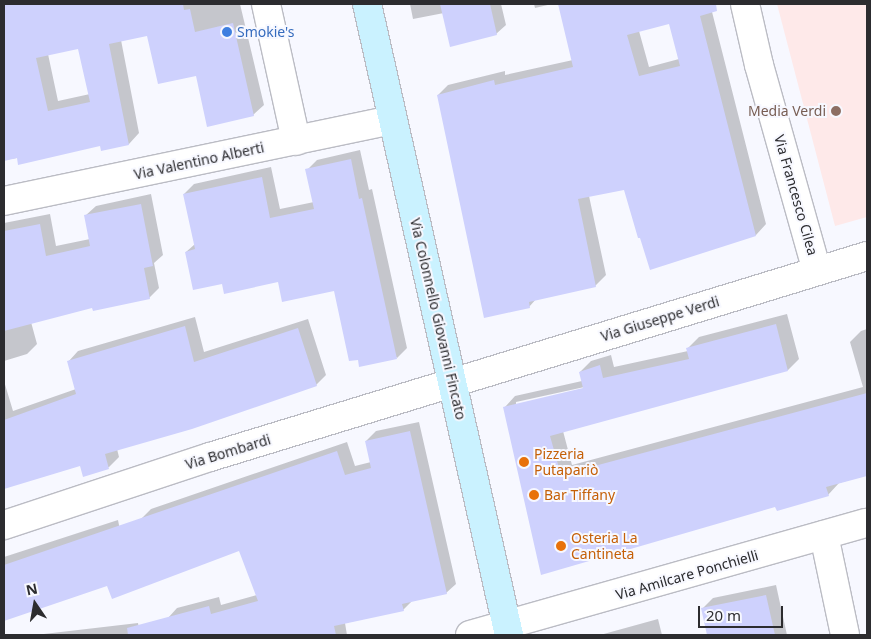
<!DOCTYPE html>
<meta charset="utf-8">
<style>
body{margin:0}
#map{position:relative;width:871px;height:639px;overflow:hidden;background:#f7f8ff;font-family:"Noto Sans",sans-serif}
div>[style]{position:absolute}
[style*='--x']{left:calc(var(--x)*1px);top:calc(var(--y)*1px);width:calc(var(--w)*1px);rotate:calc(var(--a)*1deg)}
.education>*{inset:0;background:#fee9e9}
.shadow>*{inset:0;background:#0003}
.building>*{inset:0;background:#ced1fd}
.roads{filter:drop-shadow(1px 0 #bbbcc4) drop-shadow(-1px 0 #bbbcc4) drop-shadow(0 1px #bbbcc4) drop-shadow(0 -1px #bbbcc4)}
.street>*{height:28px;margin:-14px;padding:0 14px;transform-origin:14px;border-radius:14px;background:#fff}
.secondary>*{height:28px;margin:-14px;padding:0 14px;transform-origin:14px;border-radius:14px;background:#caf2ff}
.dots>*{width:14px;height:14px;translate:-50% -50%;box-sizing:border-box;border:2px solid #f7f8ff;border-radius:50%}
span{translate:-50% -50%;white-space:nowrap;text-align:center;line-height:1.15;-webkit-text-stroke:4px #f7f8ff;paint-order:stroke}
.shop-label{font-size:14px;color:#366cbe}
.left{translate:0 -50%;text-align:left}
.education-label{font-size:14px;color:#785e54}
.right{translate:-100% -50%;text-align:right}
.street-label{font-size:14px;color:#2c2c2f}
.food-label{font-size:14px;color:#c56008}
.frame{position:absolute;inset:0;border:5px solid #2c2c2f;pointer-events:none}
.north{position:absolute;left:10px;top:579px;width:50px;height:50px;-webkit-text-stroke:4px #f7f8ff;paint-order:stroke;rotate:348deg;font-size:14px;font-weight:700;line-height:20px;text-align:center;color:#2c2c2f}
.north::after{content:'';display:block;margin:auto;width:18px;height:22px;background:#2c2c2f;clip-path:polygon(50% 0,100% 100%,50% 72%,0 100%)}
.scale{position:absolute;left:698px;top:606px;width:85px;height:22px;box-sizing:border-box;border:2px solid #2c2c2f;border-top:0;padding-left:6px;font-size:15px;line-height:18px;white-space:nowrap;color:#2c2c2f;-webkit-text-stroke:4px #f7f8ff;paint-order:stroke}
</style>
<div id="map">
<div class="education">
<i style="clip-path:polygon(777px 4px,867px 4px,867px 217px,835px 226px)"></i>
</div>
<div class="shadow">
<i style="clip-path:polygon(evenodd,4px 4px,240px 4px,264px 105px,253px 115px,196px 74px,148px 34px,121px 40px,139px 133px,129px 144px,101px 145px,4px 160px,4px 4px,79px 47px,90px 94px,58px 101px,48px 54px,79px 47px)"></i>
<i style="clip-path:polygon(410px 4px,501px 4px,506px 25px,496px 34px,444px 13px,413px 19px)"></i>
<i style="clip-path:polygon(534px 4px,552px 4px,535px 8px)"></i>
<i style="clip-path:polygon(evenodd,559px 4px,612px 4px,613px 6px,618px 4px,710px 4px,766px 224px,756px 235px,651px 268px,625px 188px,589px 196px,606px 275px,595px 286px,537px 298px,529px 307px,438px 95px,448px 85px,505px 71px,505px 75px,573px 60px,559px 4px,670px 22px,679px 59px,649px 67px,639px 31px,670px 22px)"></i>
<i style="clip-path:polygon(360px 150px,369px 190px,372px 189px,407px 348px,397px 358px,335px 290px,279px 280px,222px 283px,186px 252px,195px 244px,184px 194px,194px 184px,271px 167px,280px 209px,314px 202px,307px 170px,317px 160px)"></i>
<i style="clip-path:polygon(151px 194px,163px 255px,154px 263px,159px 288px,149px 298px,93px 306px,31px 322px,37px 344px,27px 354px,4px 361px,4px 223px,50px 214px,56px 246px,90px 239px,85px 216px,96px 206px)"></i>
<i style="clip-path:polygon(evenodd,787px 314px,799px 359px,788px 370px,563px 431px,572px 465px,863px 387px,850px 342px,861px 331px,867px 329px,867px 475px,839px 483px,828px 495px,776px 505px,542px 573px,505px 407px,515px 396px,582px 381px,580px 372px,591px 361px,611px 355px,614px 367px,688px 351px,688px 348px,699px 337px,787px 314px,589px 386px,589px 388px,516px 405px,516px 402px,589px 386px)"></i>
<i style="clip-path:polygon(195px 317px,204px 352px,308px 319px,326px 375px,316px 385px,117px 449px,119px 457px,109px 467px,84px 476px,81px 465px,4px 488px,4px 381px,13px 411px,76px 389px,68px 362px,78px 351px)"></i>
<i style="clip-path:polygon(419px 422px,456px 584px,446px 593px,412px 601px,403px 610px,345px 623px,347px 635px,172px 635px,168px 618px,177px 608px,219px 597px,221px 605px,257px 595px,240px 549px,141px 519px,151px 509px,347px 442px,355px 466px,371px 462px,366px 441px,376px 431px)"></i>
<i style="clip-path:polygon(118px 520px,128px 571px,118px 581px,4px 620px,4px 557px)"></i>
<i style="clip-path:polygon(776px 585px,787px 635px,708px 635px,703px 608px,713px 598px)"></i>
<i style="clip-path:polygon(658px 619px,662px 635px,600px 635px)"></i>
<i style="clip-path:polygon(138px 623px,140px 635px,35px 635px)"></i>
</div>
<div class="building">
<i style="clip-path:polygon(evenodd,4px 4px,183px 4px,184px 10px,190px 9px,195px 32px,233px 23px,254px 116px,207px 127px,196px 76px,158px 84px,147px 36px,109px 44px,129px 145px,101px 151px,100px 146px,18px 165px,17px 158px,4px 161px,4px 4px,78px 49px,90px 102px,48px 111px,36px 58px,78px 49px)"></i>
<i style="clip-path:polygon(440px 4px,490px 4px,497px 35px,450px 47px)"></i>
<i style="clip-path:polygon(evenodd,558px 4px,716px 4px,717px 11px,700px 16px,756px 236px,650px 270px,640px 238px,638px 238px,624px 190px,578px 199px,596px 287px,529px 302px,530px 308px,484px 318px,437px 95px,494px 80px,495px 85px,573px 67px,558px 4px,669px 24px,680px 66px,639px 76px,627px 35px,669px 24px)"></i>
<i style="clip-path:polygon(351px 159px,359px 199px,362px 198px,397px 359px,359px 367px,358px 360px,349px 361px,334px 291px,282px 302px,278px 282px,224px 294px,222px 284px,193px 290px,185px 252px,195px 249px,183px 194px,262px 177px,270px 218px,314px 209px,305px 169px)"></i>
<i style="clip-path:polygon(141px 204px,153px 266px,144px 268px,150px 299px,93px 311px,92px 308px,4px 331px,4px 231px,40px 224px,46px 256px,90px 246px,84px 215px)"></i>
<i style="clip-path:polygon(776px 324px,788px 371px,550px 436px,561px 475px,867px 393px,867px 476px,826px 487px,829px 496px,777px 511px,775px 507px,541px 575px,503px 407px,583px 388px,579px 372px,600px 365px,603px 378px,689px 359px,686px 348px)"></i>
<i style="clip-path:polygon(185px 326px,194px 362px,298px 328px,317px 386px,192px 429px,105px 454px,109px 469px,83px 477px,80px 466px,4px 489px,4px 420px,76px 394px,67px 361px)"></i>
<i style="clip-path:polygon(410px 431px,447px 594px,402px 604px,404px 611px,334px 626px,336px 635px,128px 635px,127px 628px,209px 606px,211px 614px,258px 601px,239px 551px,112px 599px,107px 586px,4px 621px,4px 565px,337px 451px,345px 475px,371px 468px,365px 441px)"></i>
<i style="clip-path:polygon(766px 595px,775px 635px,707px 635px,701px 608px)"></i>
</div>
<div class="roads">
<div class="street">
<i style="--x:266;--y:4;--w:140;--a:77.6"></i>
<i style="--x:745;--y:4;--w:63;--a:77.1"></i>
<i style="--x:759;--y:65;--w:214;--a:74.3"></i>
<i style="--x:4;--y:201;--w:397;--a:-11.8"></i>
<i style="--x:4;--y:525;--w:217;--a:-18.3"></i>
<i style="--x:210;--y:457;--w:687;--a:-17.01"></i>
<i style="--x:824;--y:535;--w:102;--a:78.1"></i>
<i style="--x:470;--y:635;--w:412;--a:-15.8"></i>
</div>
<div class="secondary">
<i style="--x:367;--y:4;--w:647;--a:77.32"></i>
</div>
</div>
<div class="dots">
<i style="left:227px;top:32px;background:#3f7fe0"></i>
<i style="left:836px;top:111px;background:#8d6e63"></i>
<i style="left:524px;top:462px;background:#e8710a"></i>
<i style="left:534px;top:495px;background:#e8710a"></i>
<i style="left:561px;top:546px;background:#e8710a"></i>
</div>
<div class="shop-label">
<span class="left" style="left:237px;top:32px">Smokie's</span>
</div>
<div class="education-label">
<span class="right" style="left:826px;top:111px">Media Verdi</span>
</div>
<div class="street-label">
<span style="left:199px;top:161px;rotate:-12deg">Via Valentino Alberti</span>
<span style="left:796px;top:195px;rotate:74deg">Via Francesco Cilea</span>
<span style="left:438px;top:319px;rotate:77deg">Via Colonnello Giovanni Fincato</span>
<span style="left:660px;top:319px;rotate:-17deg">Via Giuseppe Verdi</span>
<span style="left:228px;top:452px;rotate:-17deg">Via Bombardi</span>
<span style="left:687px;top:575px;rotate:-16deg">Via Amilcare Ponchielli</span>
</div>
<div class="food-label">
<span class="left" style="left:534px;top:462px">Pizzeria<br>Putapariò</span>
<span class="left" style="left:544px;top:495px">Bar Tiffany</span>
<span class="left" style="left:571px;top:546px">Osteria La<br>Cantineta</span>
</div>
<div class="frame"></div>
<div class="north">N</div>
<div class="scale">20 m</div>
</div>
